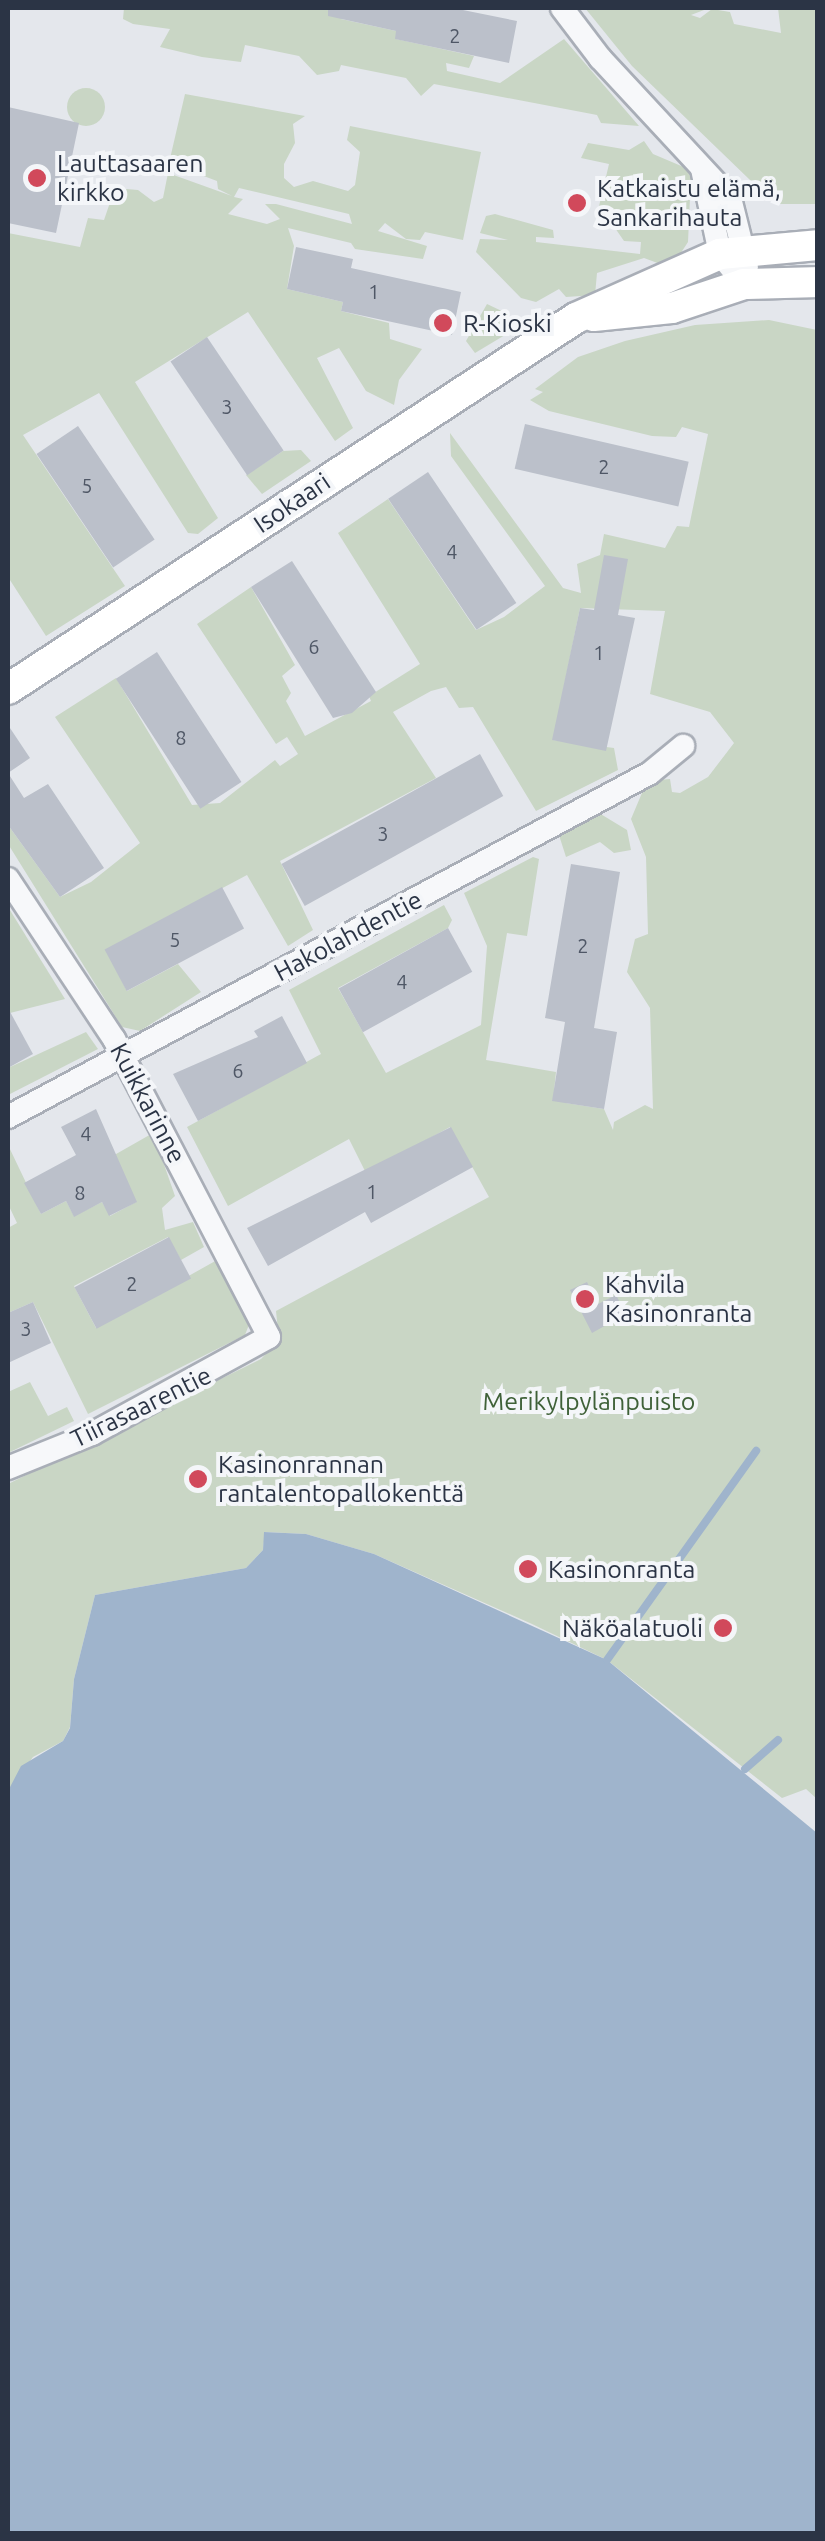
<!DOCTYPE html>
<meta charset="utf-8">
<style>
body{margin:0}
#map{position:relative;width:825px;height:2541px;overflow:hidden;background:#e4e7ec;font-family:Ubuntu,sans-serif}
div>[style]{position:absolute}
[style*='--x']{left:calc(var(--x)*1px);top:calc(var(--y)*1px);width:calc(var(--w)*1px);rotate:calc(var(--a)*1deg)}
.green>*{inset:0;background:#c9d6c5}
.round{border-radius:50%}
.water>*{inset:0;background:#9fb4cc}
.stream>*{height:8px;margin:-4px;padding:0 4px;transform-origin:4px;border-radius:4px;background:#9fb4cc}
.building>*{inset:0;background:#bbc0ca;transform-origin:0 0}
.roads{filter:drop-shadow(2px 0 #a9aeb7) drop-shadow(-2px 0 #a9aeb7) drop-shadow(0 2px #a9aeb7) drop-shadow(0 -2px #a9aeb7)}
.street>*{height:22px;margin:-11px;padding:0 11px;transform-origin:11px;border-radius:11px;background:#f7f8fa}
.secondary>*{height:30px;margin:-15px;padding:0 15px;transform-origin:15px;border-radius:15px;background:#fff}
.dots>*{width:28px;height:28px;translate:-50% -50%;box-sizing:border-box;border:5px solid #f4f6f9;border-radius:50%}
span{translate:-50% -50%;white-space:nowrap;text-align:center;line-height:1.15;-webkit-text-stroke:8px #f4f6f9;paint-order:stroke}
.number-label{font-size:20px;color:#4f5766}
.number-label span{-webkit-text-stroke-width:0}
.poi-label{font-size:25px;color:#2b3445}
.left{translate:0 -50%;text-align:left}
.right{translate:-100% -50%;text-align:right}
.street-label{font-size:25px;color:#2b3445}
.park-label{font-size:25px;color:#3f6138}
.frame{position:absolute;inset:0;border:10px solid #2b3445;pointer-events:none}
</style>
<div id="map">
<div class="green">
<i style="clip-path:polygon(124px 8px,343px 8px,341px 19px,396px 31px,396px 39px,474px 56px,469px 68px,446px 63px,447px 71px,500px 83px,564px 39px,639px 126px,601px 123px,597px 115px,434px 84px,421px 96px,406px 78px,341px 65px,339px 71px,317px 75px,299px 56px,245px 45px,241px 62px,202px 57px,160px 47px,170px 29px,133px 24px,123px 19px)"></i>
<i style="clip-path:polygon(585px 8px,691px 8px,704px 10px,691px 15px,700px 18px,712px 9px,730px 12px,734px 24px,781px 33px,778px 8px,817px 8px,817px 204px,775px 204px,632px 66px)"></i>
<i class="round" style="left:67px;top:88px;width:38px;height:38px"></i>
<i style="clip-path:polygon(evenodd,185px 94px,305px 116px,293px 124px,295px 143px,284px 164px,284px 178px,294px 187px,313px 181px,348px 191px,355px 185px,360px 152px,347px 140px,350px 126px,481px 152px,463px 240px,425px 232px,420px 240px,406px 239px,385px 223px,378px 231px,427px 246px,423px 259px,355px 249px,351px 243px,288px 228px,294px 246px,287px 289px,343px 302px,341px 311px,389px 323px,390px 339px,422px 349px,399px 380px,394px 405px,366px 391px,339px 348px,317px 358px,353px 428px,335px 441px,248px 312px,135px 382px,218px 518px,198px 534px,188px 533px,99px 393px,23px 435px,125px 586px,46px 636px,8px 577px,8px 233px,80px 247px,88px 218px,104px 220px,115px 188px,138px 190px,154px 202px,163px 198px,168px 173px,232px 196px,218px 189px,217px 181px,169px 163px,185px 94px,239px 188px,349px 214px,352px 224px,276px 204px,265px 204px,280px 219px,267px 224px,228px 214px,243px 199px,234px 197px,239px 188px)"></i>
<i style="clip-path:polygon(644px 141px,653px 154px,686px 168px,700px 195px,690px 198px,688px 242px,671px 268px,644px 258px,597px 273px,595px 295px,566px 297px,559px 289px,536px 302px,521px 298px,476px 252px,480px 239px,508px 240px,480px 233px,486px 216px,495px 214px,553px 230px,554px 238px,536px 237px,536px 242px,640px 254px,641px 242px,624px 241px,615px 228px,595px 223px,609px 164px,581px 158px,588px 143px,629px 150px)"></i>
<i style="clip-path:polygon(487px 304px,508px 314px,510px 332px,475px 353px,466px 341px)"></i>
<i style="clip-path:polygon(769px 320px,817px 330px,817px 1799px,806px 1789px,782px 1798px,607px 1660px,532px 1624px,374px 1554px,306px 1534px,265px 1532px,263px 1550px,246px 1568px,95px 1595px,74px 1679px,70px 1727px,63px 1741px,33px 1757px,8px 1791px,8px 1484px,261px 1359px,279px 1340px,276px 1311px,489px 1197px,450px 1127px,366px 1173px,349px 1139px,228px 1206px,187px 1127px,321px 1054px,289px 990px,444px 905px,452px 920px,448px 928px,338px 988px,386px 1073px,481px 1025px,487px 946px,464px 893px,533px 857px,539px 859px,527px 936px,507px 933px,486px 1060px,556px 1072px,554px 1091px,566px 1103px,604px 1109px,613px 1130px,614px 1122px,645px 1105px,653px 1109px,650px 1008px,627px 972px,635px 939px,648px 934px,646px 857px,631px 819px,647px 781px,670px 779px,672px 792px,680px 793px,708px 777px,734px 743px,710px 712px,650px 694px,665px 611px,580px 608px,553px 740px,614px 748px,618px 770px,536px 811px,473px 707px,459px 708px,446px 687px,431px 691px,393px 712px,436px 778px,280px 861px,313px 930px,288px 946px,247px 875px,106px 950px,127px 991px,178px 964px,201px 992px,140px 1031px,122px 1027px,8px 844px,8px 825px,60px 897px,91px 882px,140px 843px,55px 717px,116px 678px,192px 805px,220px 803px,275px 760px,280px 766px,298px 754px,287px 737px,276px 744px,197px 624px,251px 587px,295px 665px,282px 676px,291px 693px,286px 701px,305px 736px,371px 701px,369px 696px,420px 664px,338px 533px,388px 499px,476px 630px,504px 617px,545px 586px,451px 456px,450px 433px,563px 588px,581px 593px,577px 564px,600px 555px,604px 534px,665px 548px,677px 526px,689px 527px,708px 434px,682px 427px,676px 437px,652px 436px,549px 411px,530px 400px,543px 392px,535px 389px,578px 357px,625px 341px,695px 325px)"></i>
<i style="clip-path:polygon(301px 450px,311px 461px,262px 494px,246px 475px,283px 451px)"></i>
<i style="clip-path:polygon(594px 810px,627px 830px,631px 850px,614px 853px,600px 842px,566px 857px,558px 832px)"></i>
<i style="clip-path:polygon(8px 907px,65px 999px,10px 1013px)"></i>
<i style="clip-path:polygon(86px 1032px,98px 1049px,8px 1095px,8px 1068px)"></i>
<i style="clip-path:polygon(153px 1133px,175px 1196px,162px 1208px,165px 1230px,193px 1222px,204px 1247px,181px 1260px,168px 1237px,74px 1286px,96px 1328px,217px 1260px,250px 1322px,245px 1335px,88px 1414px,33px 1302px,8px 1313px,8px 1228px,17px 1223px,8px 1204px,8px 1145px,41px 1214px,66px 1201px,74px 1216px,102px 1202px,110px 1216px,136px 1202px,88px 1170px)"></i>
<i style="clip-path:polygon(30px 1382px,48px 1416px,67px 1407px,74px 1421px,8px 1453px,8px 1392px)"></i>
</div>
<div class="water">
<i style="clip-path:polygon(264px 1532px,306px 1534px,374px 1554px,607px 1660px,817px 1833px,817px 2533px,8px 2533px,8px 1791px,21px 1766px,63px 1741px,70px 1728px,74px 1679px,95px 1595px,246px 1568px,263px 1550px)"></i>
</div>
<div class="stream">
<i style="--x:607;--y:1660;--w:257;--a:-54.5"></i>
<i style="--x:745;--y:1769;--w:44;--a:-41.3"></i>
</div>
<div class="building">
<i style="clip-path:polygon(328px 8px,453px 8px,517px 21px,509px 63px,395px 39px,396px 31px,328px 16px)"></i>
<i style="clip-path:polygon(8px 107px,79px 123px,56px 233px,8px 223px)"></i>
<i style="clip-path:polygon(296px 247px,353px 259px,351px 268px,461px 292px,452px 335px,341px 311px,343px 302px,287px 289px)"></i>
<i style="left:207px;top:337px;width:137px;height:44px;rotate:56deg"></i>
<i style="left:525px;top:424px;width:168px;height:46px;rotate:13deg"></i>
<i style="left:78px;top:426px;width:137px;height:50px;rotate:56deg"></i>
<i style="left:428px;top:472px;width:158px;height:48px;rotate:56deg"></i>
<i style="clip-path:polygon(604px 555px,628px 559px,618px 615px,635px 618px,606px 751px,552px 740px,580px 608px,594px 610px)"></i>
<i style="clip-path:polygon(292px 561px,376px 692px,352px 713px,333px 718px,251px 587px)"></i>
<i style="left:157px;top:652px;width:155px;height:49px;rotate:57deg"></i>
<i style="clip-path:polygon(8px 725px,30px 758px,8px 773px,24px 798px,48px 784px,104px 868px,60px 897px,8px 825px)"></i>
<i style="left:480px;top:754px;width:48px;height:227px;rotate:61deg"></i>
<i style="clip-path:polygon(571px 864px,620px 872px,594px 1028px,617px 1032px,604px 1109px,552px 1101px,565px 1022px,545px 1018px)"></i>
<i style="left:222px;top:887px;width:47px;height:133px;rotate:62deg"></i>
<i style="left:448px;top:928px;width:50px;height:125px;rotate:61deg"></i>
<i style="clip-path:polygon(8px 1008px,33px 1054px,8px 1068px)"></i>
<i style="clip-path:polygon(282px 1016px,307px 1063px,198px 1121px,173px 1074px,258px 1037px,254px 1031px)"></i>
<i style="clip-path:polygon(96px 1109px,137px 1202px,109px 1216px,102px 1202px,74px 1217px,66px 1201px,41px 1214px,24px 1183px,76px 1155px,61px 1127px)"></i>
<i style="clip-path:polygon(451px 1127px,473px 1167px,371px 1223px,365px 1212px,268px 1266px,247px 1228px)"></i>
<i style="left:169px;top:1237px;width:47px;height:107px;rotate:62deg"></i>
<i style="clip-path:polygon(587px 1282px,598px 1304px,616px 1295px,626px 1314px,592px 1333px,570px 1290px)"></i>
<i style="clip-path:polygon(33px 1302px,51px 1343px,8px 1363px,8px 1313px)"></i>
</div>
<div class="roads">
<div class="street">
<i style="--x:562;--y:8;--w:63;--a:52.8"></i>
<i style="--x:600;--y:58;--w:191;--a:47.1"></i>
<i style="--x:730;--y:198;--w:70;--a:76"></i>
<i style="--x:702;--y:169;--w:87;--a:78"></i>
<i style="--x:720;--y:254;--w:38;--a:51"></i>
<i style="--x:8;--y:879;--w:192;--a:56.5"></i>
<i style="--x:114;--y:1039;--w:336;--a:62.5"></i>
<i style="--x:269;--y:1337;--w:202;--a:151.3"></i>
<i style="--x:92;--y:1434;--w:91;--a:158"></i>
<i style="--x:8;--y:1117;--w:728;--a:-28.18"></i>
<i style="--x:650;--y:773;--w:43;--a:-39.3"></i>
</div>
<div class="secondary">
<i style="--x:594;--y:316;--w:78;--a:-5.9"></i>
<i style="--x:672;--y:308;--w:76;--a:-18.4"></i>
<i style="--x:744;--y:284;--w:74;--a:-1.5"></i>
<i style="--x:8;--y:689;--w:678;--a:-33.15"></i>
<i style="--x:576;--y:318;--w:158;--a:-24"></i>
<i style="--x:720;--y:254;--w:98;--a:-5.2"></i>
</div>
</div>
<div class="dots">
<i style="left:37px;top:178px;background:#d1495b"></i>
<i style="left:577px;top:203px;background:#d1495b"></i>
<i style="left:443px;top:323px;background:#d1495b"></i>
<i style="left:585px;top:1299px;background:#d1495b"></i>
<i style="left:198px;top:1479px;background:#d1495b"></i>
<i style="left:528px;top:1569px;background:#d1495b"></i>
<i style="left:723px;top:1628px;background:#d1495b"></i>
</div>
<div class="number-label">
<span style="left:455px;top:35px">2</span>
<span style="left:374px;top:291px">1</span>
<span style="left:227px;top:406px">3</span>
<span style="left:604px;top:466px">2</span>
<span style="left:87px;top:485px">5</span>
<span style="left:452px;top:551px">4</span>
<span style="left:314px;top:646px">6</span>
<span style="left:599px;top:652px">1</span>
<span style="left:181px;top:737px">8</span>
<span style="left:383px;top:833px">3</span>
<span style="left:175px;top:939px">5</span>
<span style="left:583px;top:945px">2</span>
<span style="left:402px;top:981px">4</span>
<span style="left:238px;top:1070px">6</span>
<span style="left:86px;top:1133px">4</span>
<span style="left:372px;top:1191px">1</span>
<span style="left:80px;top:1192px">8</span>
<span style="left:132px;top:1283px">2</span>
<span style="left:26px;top:1328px">3</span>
</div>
<div class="poi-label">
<span class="left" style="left:57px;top:178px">Lauttasaaren<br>kirkko</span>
<span class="left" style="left:597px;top:203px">Katkaistu elämä,<br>Sankarihauta</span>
<span class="left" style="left:463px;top:323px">R-Kioski</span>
<span class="left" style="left:605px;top:1299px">Kahvila<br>Kasinonranta</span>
<span class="left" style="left:218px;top:1479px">Kasinonrannan<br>rantalentopallokenttä</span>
<span class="left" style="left:548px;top:1569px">Kasinonranta</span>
<span class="right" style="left:703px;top:1628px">Näköalatuoli</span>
</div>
<div class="street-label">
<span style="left:292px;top:503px;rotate:-34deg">Isokaari</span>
<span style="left:348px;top:936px;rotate:-28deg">Hakolahdentie</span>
<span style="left:148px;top:1103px;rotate:62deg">Kuikkarinne</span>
<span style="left:141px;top:1407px;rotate:-26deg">Tiirasaarentie</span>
</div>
<div class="park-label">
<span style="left:589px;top:1401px">Merikylpylänpuisto</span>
</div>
<div class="frame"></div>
</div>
